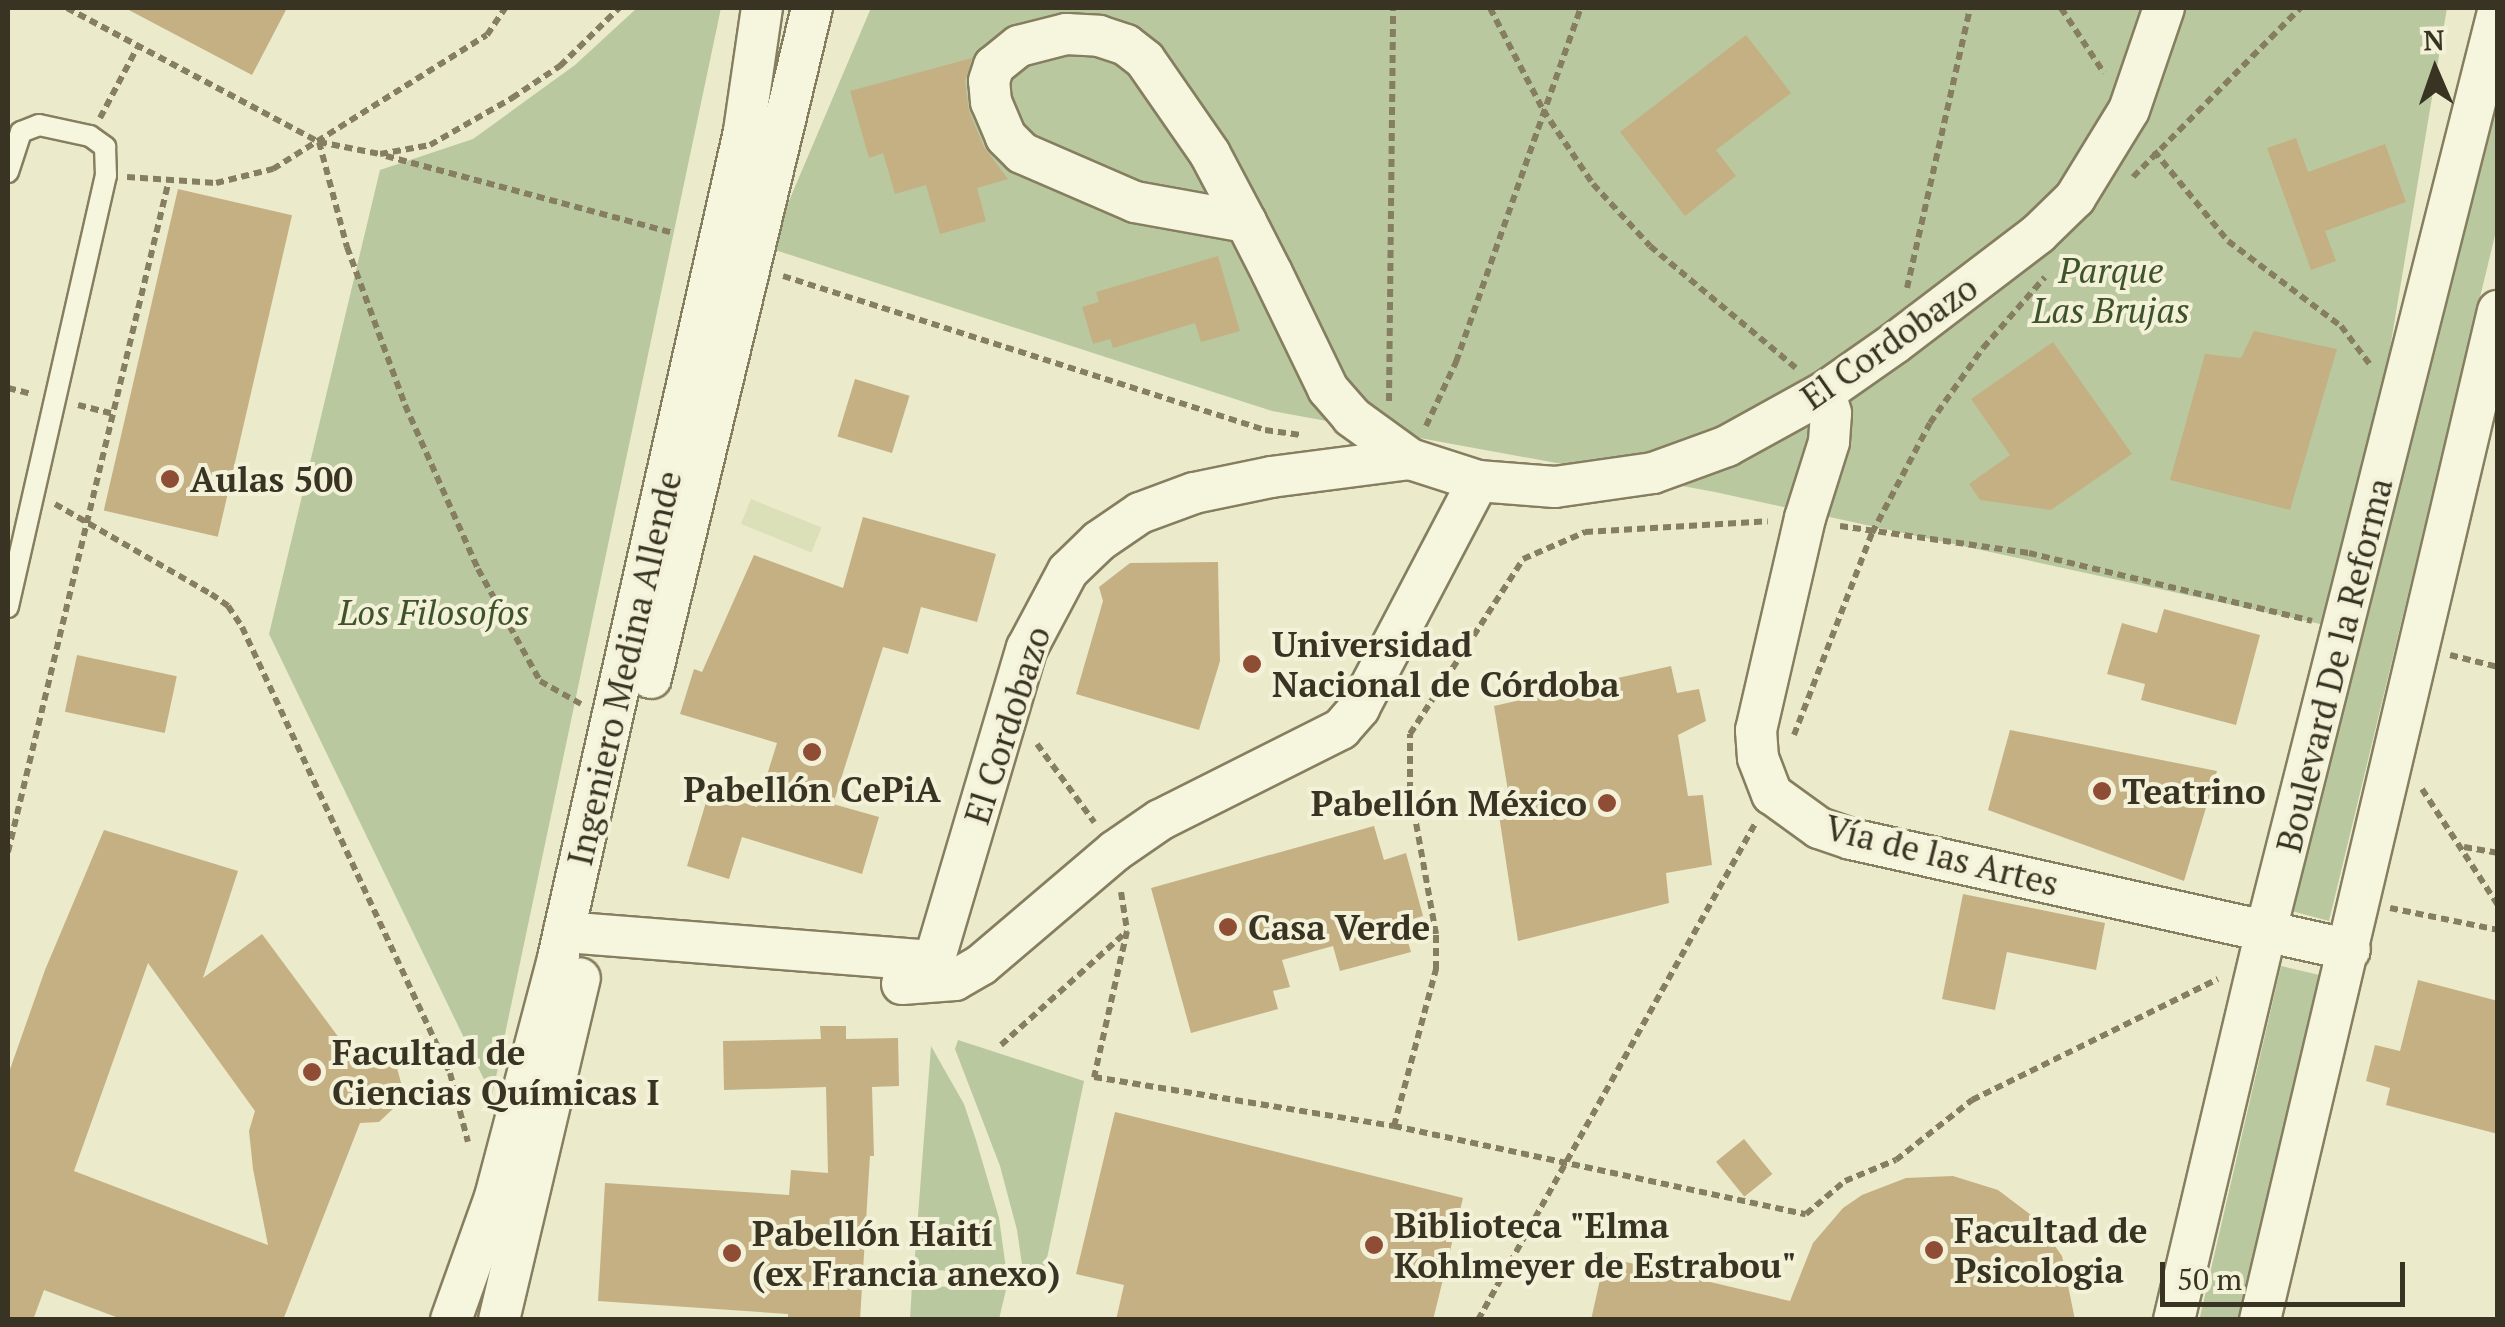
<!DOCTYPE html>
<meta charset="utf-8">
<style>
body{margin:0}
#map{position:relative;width:2505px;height:1327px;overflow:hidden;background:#ebeaca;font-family:"PT Serif",serif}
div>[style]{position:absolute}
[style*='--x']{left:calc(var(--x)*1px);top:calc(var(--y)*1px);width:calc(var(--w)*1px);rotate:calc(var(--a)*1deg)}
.farmland>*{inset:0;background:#dce0b8;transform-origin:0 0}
.green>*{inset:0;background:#b9c89f;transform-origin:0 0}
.building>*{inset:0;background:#c5b084;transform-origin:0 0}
.path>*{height:6px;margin-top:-3px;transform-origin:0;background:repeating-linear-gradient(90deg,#867e60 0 8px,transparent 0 13px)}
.roads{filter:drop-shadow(2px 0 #867e60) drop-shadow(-2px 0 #867e60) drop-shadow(0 2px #867e60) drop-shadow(0 -2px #867e60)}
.lane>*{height:20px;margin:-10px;padding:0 10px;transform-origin:10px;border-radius:10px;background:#f6f5dd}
.street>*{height:40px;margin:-20px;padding:0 20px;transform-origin:20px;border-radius:20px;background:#f6f5dd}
.dots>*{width:28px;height:28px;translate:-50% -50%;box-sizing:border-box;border:5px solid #f3f2d9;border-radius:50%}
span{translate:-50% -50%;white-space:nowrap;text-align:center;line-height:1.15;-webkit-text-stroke:8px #f3f2d9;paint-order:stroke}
.park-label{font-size:35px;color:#3e532b;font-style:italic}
.street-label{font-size:35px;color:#383322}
.poi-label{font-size:35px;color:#383322;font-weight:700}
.left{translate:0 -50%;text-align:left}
.right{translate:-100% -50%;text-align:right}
.frame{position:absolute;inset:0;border:10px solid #383322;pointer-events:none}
.north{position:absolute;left:2385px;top:20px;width:100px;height:100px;-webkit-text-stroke:8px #f3f2d9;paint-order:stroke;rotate:358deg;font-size:28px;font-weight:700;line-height:40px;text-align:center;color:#383322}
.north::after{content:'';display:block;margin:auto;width:35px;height:45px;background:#383322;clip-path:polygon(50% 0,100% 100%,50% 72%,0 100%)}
.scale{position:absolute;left:2160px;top:1262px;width:245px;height:45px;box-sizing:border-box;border:5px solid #383322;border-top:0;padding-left:12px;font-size:30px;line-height:35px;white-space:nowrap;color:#383322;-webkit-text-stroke:8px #f3f2d9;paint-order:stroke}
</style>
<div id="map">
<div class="farmland">
<i style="left:751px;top:499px;width:76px;height:27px;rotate:22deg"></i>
</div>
<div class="green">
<i style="clip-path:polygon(637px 8px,721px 8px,492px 1096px,269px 634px,380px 170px,473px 139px,575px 65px)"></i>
<i style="clip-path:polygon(871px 8px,2447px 8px,2343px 629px,1715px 492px,1272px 411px,769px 248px)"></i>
<i style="clip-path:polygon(2497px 47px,2497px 227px,2329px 921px,2288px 910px)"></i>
<i style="left:2281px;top:966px;width:43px;height:365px;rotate:13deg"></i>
<i style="clip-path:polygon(958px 1040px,1084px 1081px,1042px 1282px,1024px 1279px,1017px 1230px,1000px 1166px,955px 1049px)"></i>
<i style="clip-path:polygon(931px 1046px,964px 1104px,976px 1140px,999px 1218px,1007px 1276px,914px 1268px)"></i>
<i style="clip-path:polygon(912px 1285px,1006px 1290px,999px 1319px,910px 1319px)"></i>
</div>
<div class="building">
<i style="clip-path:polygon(125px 8px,287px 8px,252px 75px)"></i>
<i style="clip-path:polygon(1746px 35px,1791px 93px,1716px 150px,1736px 176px,1685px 216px,1620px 132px)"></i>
<i style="clip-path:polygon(972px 58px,965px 82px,969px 111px,984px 147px,1008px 179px,977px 188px,986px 221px,940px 234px,926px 185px,895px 194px,883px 153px,869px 158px,850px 91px)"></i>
<i style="clip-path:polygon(2296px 138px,2308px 172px,2385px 144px,2406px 202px,2325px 231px,2336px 261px,2311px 270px,2267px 148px)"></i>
<i style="left:178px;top:189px;width:117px;height:330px;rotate:13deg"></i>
<i style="clip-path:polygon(1218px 256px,1240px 331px,1201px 342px,1195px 323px,1113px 348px,1110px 339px,1093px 344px,1082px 307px,1099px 302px,1096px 292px)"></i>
<i style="clip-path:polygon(2254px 331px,2337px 349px,2290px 510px,2170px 480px,2205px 354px,2241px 358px)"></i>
<i style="clip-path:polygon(2053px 342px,2132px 454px,2051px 510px,1980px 500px,1969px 484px,2010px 455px,1971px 399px)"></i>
<i style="left:855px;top:379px;width:57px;height:60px;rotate:17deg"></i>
<i style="clip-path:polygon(863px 517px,996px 554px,977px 622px,921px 607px,908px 654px,883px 647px,833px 804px,879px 817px,862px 874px,742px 837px,729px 879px,687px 866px,709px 792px,757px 807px,777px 743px,680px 714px,694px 669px,702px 672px,754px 555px,843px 588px)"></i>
<i style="clip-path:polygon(1218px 562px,1220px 661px,1199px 730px,1076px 694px,1103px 601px,1099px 587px,1130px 563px)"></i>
<i style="clip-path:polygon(2164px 609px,2260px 635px,2236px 725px,2141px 700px,2145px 684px,2107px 674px,2122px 623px,2157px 633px)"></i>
<i style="left:77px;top:655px;width:102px;height:58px;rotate:12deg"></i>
<i style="clip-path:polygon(1671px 666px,1677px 693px,1699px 689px,1706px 721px,1678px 735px,1688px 796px,1703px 795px,1712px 865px,1666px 873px,1669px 903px,1518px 941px,1499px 815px,1511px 809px,1494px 706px)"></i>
<i style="clip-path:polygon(2010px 730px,2217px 771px,2184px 881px,1988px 810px)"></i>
<i style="clip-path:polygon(1374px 826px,1384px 860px,1406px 853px,1423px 916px,1402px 922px,1411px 952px,1340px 971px,1333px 946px,1282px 960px,1290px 987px,1273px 991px,1278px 1009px,1191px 1033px,1151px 888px)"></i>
<i style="clip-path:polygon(evenodd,104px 830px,238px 871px,203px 978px,262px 934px,351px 1054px,369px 1050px,397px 1068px,403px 1090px,396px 1106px,379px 1122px,360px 1123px,283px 1320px,124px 1320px,44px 1290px,33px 1320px,8px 1320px,8px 1075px,45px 970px,104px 830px,148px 963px,255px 1111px,249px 1131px,253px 1169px,268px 1245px,74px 1171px,148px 963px)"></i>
<i style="clip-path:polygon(1963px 894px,2105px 923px,2096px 970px,2007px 952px,1995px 1010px,1942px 999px)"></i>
<i style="clip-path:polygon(2418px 980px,2498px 1001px,2498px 1134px,2386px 1105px,2390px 1088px,2366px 1081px,2375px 1045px,2400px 1051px)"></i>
<i style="clip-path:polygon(820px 1026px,846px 1026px,846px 1039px,898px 1038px,899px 1086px,872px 1087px,874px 1156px,870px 1156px,860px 1320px,788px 1320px,788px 1314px,598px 1301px,605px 1183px,789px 1195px,791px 1170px,828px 1173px,826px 1087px,724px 1090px,723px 1041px,821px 1039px)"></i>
<i style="clip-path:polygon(1115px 1112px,1463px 1198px,1433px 1320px,1116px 1320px,1124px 1285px,1076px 1274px)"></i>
<i style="left:1744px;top:1139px;width:45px;height:36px;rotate:51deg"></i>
<i style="clip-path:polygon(1953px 1176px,1998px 1190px,2035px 1218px,2062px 1256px,2075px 1320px,1591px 1320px,1605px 1257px,1790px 1301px,1813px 1243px,1843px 1208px,1862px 1195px,1906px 1178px)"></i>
</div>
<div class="path">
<i style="--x:67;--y:8;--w:285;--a:28"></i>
<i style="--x:319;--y:142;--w:62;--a:11.1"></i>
<i style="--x:380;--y:154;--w:51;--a:-10.2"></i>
<i style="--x:430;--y:145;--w:95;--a:-29.8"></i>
<i style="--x:512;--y:98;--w:58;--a:-33.7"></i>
<i style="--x:560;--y:66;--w:83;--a:-44.5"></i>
<i style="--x:1490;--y:8;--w:115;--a:62.5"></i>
<i style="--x:1543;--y:110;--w:89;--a:56"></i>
<i style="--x:1593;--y:184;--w:84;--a:47.4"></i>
<i style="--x:1650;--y:246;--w:190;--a:39.9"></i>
<i style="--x:2061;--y:8;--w:78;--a:56.5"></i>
<i style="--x:100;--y:118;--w:79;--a:-62.1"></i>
<i style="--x:319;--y:142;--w:109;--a:75.1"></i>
<i style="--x:347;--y:247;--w:168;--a:69.8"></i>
<i style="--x:405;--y:405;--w:180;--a:66"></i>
<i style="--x:478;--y:569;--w:128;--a:61"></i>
<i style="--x:540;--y:681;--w:47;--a:29.3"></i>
<i style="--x:2154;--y:151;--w:117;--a:50.6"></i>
<i style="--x:2228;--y:241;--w:141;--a:37"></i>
<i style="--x:2341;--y:326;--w:50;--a:53.1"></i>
<i style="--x:386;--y:156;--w:297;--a:15"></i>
<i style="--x:127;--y:177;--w:89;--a:3.9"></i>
<i style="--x:216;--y:183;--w:59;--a:-13.8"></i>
<i style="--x:273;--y:169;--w:252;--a:-32.1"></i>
<i style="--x:487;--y:35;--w:32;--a:-56"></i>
<i style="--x:2133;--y:177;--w:238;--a:-45.3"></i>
<i style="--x:783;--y:276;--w:506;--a:17.72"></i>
<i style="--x:1265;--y:430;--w:36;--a:8"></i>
<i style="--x:1907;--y:288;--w:287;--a:-77.3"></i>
<i style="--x:8;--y:388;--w:25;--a:14"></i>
<i style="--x:1389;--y:401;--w:393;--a:-89.4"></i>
<i style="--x:78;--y:405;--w:34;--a:14"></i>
<i style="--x:1426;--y:426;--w:71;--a:-64.9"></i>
<i style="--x:1456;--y:362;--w:375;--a:-70.6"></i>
<i style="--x:55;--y:504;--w:180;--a:30"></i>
<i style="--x:211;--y:594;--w:21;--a:35"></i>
<i style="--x:228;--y:606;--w:25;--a:56"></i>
<i style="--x:242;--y:627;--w:492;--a:65"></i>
<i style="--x:450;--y:1073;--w:71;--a:75.4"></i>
<i style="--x:1840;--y:526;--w:191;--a:8.1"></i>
<i style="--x:2029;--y:553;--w:291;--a:13.5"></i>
<i style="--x:2450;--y:655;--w:49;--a:14"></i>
<i style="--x:1794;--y:735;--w:217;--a:-68.9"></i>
<i style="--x:1872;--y:533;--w:124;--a:-62.2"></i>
<i style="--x:1930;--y:423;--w:92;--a:-54.8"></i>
<i style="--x:1983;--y:348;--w:94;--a:-48.9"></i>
<i style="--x:1037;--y:744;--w:97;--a:53.8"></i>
<i style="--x:2422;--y:789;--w:139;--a:56.8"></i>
<i style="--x:2464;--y:847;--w:35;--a:10"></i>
<i style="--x:8;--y:852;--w:691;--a:-76.53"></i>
<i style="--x:1121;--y:892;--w:39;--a:81"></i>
<i style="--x:1127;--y:931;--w:150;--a:102.7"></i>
<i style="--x:1094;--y:1077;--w:304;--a:9.3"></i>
<i style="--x:1394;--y:1126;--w:421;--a:12.1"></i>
<i style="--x:1806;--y:1214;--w:51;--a:-40.2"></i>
<i style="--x:1845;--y:1181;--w:55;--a:-22.4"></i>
<i style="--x:1896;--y:1160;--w:97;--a:-38.3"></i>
<i style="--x:1972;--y:1100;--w:274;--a:-26.2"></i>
<i style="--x:2390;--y:908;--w:110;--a:11.5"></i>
<i style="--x:1001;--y:1045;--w:169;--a:-42.1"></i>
<i style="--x:1394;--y:1126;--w:163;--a:-75"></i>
<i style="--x:1436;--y:969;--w:35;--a:-90"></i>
<i style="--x:1436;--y:934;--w:146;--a:-100.2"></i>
<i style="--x:1410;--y:790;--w:56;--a:-90"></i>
<i style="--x:1410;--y:734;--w:208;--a:-57.1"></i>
<i style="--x:1523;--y:559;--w:68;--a:-23.5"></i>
<i style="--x:1585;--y:532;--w:183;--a:-3.4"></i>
<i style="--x:1478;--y:1320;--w:568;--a:-60.82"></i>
</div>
<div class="roads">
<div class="lane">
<i style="--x:8;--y:172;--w:42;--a:-72"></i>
<i style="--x:21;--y:132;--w:19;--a:-21"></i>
<i style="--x:39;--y:125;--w:52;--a:12.2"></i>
<i style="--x:90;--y:136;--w:19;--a:36"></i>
<i style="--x:105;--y:147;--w:28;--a:88"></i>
<i style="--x:106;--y:175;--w:443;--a:102.8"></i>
</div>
<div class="street">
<i style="--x:1246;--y:222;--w:113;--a:-169.8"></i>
<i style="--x:1135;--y:202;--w:123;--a:-156.6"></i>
<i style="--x:1022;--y:153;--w:23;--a:-135"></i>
<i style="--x:1006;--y:137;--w:38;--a:-113"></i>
<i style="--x:991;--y:102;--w:21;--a:-95"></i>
<i style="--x:989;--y:81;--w:16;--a:-72"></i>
<i style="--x:994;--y:66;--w:32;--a:-39"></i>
<i style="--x:1019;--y:46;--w:49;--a:-14.3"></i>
<i style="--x:1066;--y:34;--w:33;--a:3"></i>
<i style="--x:1099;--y:36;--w:28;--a:18"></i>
<i style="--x:1126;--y:45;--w:24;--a:38"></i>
<i style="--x:1145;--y:60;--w:114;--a:55.3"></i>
<i style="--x:1210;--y:154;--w:77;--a:62.1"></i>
<i style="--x:1246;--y:222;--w:57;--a:63"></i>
<i style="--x:1272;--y:273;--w:129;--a:64.2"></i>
<i style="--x:1328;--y:389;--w:37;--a:49"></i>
<i style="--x:1352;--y:417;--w:72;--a:35.9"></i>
<i style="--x:1825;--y:392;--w:22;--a:74"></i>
<i style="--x:1831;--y:413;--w:29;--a:94"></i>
<i style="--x:1829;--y:442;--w:80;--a:107.5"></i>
<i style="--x:1805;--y:518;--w:218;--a:103"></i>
<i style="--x:1756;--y:730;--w:28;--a:86"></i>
<i style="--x:1758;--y:758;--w:39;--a:69"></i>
<i style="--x:1772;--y:794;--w:58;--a:35.9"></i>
<i style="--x:1819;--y:828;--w:34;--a:19"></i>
<i style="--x:1851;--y:839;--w:511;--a:12.54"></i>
<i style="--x:651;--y:678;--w:689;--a:-76.49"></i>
<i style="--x:564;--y:932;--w:371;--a:4.5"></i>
<i style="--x:934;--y:961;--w:327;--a:-73.5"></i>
<i style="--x:1027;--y:648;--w:87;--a:-62"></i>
<i style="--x:1068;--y:571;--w:43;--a:-44.1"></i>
<i style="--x:1099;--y:541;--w:50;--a:-34.3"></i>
<i style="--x:1140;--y:513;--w:58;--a:-20.3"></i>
<i style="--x:1194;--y:493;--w:79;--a:-11.7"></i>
<i style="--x:1271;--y:477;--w:140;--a:-7.4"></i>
<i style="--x:1410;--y:459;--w:71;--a:17.9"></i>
<i style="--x:1478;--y:481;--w:77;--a:4.5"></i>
<i style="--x:1555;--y:487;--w:99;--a:-8.1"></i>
<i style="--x:1653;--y:473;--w:79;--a:-20"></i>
<i style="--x:1727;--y:446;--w:112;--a:-28.9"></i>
<i style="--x:1825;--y:392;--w:85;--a:-35"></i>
<i style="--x:1895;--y:343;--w:180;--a:-37.3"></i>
<i style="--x:2038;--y:234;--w:52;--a:-44.2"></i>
<i style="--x:2075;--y:198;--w:103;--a:-58.5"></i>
<i style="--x:2129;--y:110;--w:108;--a:-71.1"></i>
<i style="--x:902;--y:984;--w:53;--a:-4.3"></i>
<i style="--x:955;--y:980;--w:30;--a:-30"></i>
<i style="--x:981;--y:965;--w:176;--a:-40.4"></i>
<i style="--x:1115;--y:851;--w:55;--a:-34.6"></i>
<i style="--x:1160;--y:820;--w:203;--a:-26.7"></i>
<i style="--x:1341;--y:729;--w:28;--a:-49"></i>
<i style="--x:1359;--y:708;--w:256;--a:-62.3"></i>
<i style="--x:451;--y:1320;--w:131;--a:-70.3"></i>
<i style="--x:495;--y:1197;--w:247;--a:-75.2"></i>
<i style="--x:558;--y:958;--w:848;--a:-77.32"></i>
<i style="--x:744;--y:131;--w:124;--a:-81.7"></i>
<i style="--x:499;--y:1320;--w:351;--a:-76.7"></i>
<i style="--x:2174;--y:1320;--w:401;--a:-76.7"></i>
<i style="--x:2266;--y:930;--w:947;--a:-75.82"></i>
<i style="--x:2260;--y:1320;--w:1037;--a:-76.73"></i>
</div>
</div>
<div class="dots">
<i style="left:170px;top:479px;background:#904d36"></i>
<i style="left:1252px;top:664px;background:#904d36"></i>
<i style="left:812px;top:752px;background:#904d36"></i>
<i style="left:2102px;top:791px;background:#904d36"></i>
<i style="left:1607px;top:803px;background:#904d36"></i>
<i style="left:1228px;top:927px;background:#904d36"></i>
<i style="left:312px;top:1072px;background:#904d36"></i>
<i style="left:1374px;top:1245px;background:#904d36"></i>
<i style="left:1934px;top:1250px;background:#904d36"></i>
<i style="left:732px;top:1253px;background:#904d36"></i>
</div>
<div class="park-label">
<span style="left:2111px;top:290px">Parque<br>Las Brujas</span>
<span style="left:434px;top:612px">Los Filosofos</span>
</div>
<div class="street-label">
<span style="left:1889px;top:342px;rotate:-35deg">El Cordobazo</span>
<span style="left:2334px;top:665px;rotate:-76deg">Boulevard De la Reforma</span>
<span style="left:624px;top:668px;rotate:-77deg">Ingeniero Medina Allende</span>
<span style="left:1007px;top:725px;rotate:-72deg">El Cordobazo</span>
<span style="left:1942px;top:855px;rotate:14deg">Vía de las Artes</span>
</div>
<div class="poi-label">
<span class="left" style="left:190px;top:479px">Aulas 500</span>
<span class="left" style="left:1272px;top:664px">Universidad<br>Nacional de Córdoba</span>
<span style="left:812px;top:789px">Pabellón CePiA</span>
<span class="left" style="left:2122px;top:791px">Teatrino</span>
<span class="right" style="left:1587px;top:803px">Pabellón México</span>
<span class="left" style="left:1248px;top:927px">Casa Verde</span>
<span class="left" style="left:332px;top:1072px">Facultad de<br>Ciencias Químicas I</span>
<span class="left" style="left:1394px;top:1245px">Biblioteca "Elma<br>Kohlmeyer de Estrabou"</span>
<span class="left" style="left:1954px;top:1250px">Facultad de<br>Psicologia</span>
<span class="left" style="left:752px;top:1253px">Pabellón Haití<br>(ex Francia anexo)</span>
</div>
<div class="frame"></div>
<div class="north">N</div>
<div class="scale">50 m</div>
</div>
